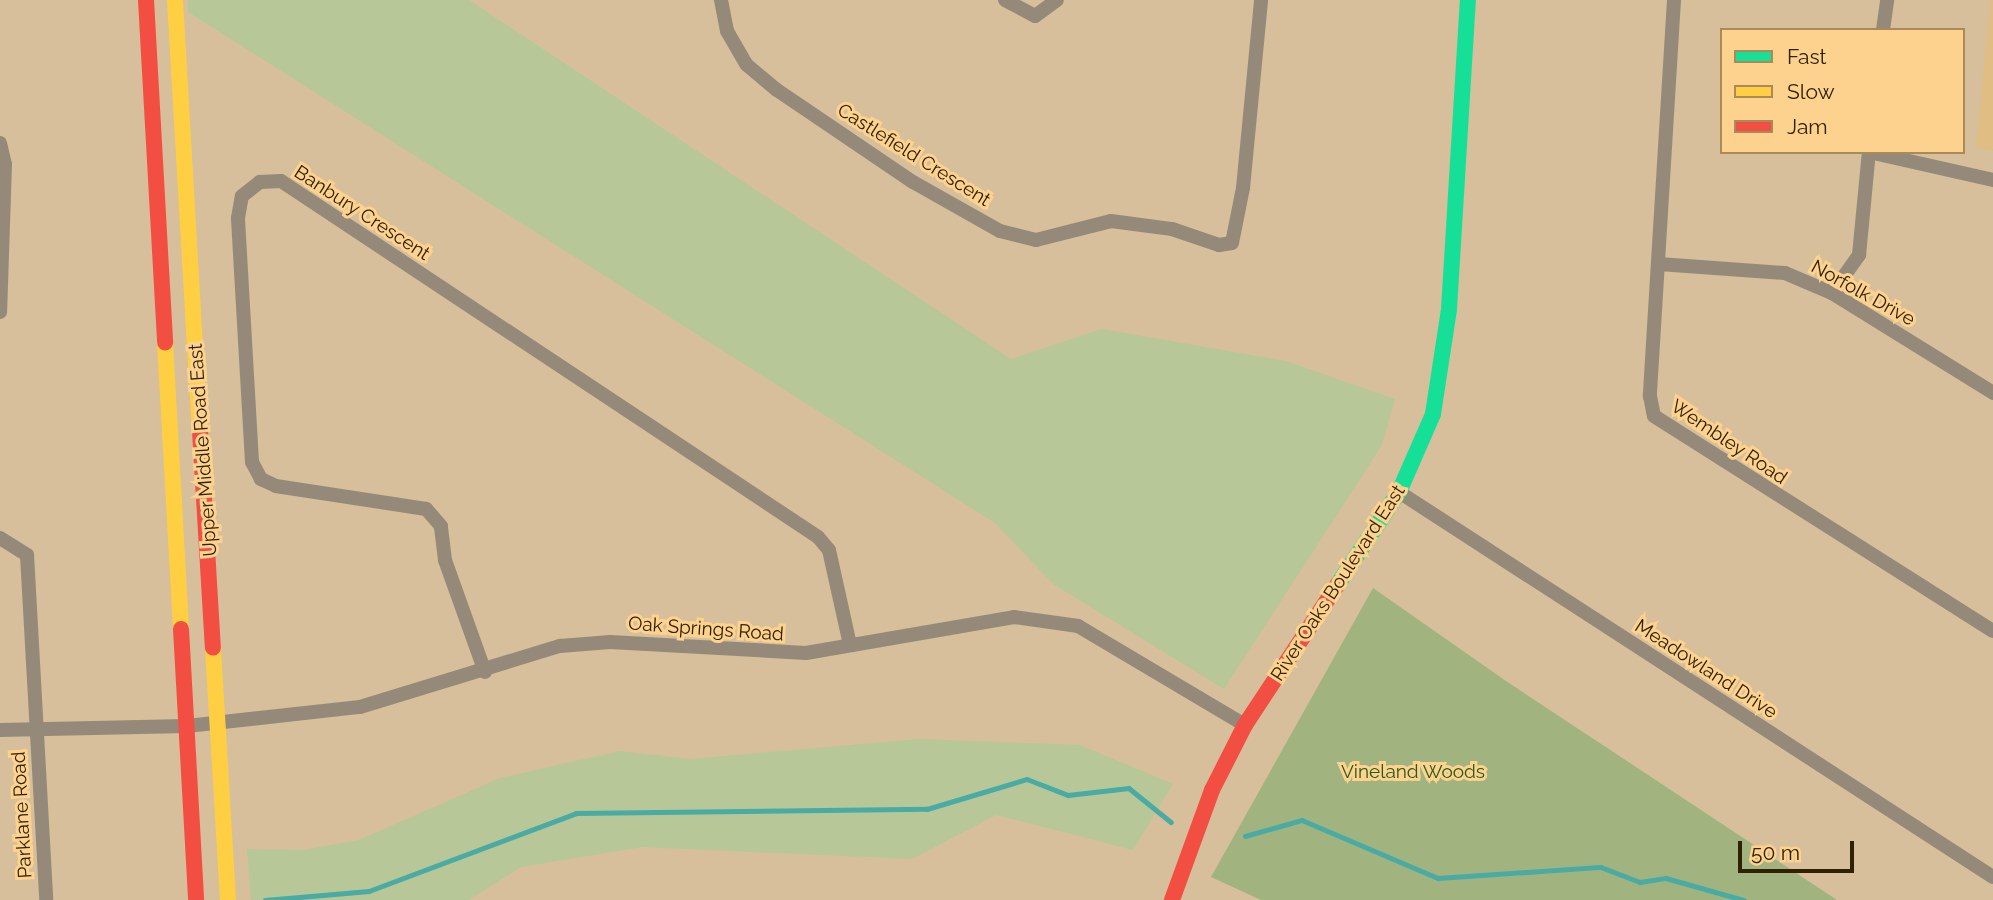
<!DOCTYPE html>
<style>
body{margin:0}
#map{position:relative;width:1993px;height:900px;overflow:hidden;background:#d6bf9a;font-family:Raleway,sans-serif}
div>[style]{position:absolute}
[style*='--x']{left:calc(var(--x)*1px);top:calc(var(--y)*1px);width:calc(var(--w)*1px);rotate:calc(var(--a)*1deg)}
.built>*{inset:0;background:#e0bd82}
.green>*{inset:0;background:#b8c797}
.forest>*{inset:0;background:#a1b47f}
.stream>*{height:4.5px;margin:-2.25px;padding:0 2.25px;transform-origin:2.25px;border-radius:2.25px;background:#49aba4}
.street>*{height:14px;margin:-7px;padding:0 7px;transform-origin:7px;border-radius:7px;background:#958a79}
.fast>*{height:16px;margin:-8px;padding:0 8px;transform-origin:8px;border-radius:8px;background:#16e098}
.slow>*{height:16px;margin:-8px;padding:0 8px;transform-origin:8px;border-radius:8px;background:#ffcf43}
.jam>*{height:16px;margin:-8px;padding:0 8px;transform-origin:8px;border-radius:8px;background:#f24e42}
span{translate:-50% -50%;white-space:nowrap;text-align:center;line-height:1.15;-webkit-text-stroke:6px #fcd28e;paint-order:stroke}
.street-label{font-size:19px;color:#302104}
.park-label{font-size:19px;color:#275a19}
.legend{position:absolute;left:1720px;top:28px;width:245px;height:126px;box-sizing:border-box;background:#fcd28e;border:2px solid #aa8b57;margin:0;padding:9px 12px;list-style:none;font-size:21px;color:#302104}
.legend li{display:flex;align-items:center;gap:14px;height:35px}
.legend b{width:35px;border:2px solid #aa8b57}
.scale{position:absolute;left:1738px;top:841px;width:116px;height:32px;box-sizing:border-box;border:4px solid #302104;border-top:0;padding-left:9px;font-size:21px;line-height:24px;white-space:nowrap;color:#302104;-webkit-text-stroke:5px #fcd28e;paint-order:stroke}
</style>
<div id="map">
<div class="built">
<i style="clip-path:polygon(1991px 0,1993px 0,1993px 151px,1976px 146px)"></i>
</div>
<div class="green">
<i style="clip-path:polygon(188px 0,469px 0,1011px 359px,1101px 329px,1286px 361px,1395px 399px,1382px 445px,1224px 689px,1053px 584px,995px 523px,188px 12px)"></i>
<i style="clip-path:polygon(919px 739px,1080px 745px,1173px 784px,1133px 850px,996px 815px,912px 859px,642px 847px,521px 867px,469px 900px,251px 900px,247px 849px,303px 850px,359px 840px,500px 778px,620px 751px,690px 759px)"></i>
</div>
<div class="forest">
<i style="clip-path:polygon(1373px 588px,1506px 681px,1837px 900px,1261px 900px,1211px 877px)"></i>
</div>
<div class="stream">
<i style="--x:1245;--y:836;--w:59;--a:-15.7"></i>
<i style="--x:1302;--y:820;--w:148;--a:23.1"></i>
<i style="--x:1438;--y:878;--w:163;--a:-3.9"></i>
<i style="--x:1601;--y:867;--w:42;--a:21"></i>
<i style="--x:1640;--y:882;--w:26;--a:-9"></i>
<i style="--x:1666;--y:878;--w:81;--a:15.8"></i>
<i style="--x:265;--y:900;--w:104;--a:-4.9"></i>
<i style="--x:369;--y:891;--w:221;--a:-20.6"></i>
<i style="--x:576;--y:813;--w:351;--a:-0.7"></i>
<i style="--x:927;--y:809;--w:104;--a:-16.7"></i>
<i style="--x:1027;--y:779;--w:44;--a:21.3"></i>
<i style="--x:1068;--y:795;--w:61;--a:-6.5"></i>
<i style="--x:1129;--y:788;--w:54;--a:39"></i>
</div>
<div class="street">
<i style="--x:721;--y:0;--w:32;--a:79"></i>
<i style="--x:727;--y:31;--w:39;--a:60"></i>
<i style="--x:747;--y:65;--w:39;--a:40"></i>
<i style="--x:777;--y:90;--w:164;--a:34.1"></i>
<i style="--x:913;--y:182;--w:100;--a:29.4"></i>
<i style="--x:1000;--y:231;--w:37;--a:14"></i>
<i style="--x:1036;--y:240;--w:77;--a:-14.2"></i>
<i style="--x:1111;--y:221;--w:62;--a:7.5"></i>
<i style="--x:1172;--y:229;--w:50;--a:18.8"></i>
<i style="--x:1219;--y:245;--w:13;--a:-9"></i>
<i style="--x:1232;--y:243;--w:56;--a:-78.7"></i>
<i style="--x:1243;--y:188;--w:189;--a:-84.5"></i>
<i style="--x:1005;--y:0;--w:34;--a:28"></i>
<i style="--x:1035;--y:16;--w:27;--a:-36"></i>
<i style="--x:1674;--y:0;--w:397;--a:93.5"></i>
<i style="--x:1650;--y:396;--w:20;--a:79"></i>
<i style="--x:1654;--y:416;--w:401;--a:32.4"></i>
<i style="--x:1883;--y:30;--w:30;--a:-82"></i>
<i style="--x:0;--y:143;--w:22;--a:77"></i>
<i style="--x:5;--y:164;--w:148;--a:91.9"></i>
<i style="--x:1869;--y:152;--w:127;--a:12.7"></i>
<i style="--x:1659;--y:264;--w:126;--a:4.1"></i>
<i style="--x:1785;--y:273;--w:51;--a:23.1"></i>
<i style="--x:1832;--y:293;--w:190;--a:31.8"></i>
<i style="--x:1832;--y:293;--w:47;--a:-54.6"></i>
<i style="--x:1859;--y:255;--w:103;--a:-84.5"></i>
<i style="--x:1399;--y:492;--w:708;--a:32.95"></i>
<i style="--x:0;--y:538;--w:32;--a:32"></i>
<i style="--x:27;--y:555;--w:346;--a:86.8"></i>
<i style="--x:485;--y:672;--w:119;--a:-109.7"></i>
<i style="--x:445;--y:560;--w:34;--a:-97"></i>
<i style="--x:441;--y:526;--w:23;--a:-131"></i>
<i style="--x:426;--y:509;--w:152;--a:-171.3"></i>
<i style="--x:276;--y:486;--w:17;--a:-155"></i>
<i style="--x:261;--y:479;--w:19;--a:-118"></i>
<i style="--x:252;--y:462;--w:244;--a:-93.3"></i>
<i style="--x:238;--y:218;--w:22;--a:-80"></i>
<i style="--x:242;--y:196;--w:23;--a:-38"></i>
<i style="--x:260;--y:182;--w:21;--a:-3"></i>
<i style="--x:281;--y:181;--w:644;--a:33.54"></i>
<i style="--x:818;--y:537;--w:17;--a:50"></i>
<i style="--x:829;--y:550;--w:97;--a:77.5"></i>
<i style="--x:0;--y:730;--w:187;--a:-1.2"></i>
<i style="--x:187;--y:726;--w:174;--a:-6.3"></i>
<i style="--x:360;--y:707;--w:209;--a:-17"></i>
<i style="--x:560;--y:646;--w:50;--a:-4.6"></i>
<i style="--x:610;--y:642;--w:196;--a:3.2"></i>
<i style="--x:806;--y:653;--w:211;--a:-9.8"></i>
<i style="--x:1014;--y:617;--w:65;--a:8"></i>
<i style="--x:1078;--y:626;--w:194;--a:30.7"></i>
</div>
<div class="fast">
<i style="--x:1338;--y:584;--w:110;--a:-56.5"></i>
<i style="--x:1399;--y:492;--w:85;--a:-66.4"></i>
<i style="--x:1433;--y:414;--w:106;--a:-81.3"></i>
<i style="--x:1449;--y:309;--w:310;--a:-86.5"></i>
</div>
<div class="slow">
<i style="--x:175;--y:0;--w:432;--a:86.7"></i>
<i style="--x:165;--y:342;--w:287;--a:86.8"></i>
<i style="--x:213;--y:648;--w:252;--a:86.6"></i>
</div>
<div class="jam">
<i style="--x:146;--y:0;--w:343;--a:86.8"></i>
<i style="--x:200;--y:431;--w:217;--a:86.6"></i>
<i style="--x:181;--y:629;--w:271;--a:86.8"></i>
<i style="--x:1172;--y:900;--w:117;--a:-70"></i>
<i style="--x:1212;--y:790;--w:73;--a:-63.1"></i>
<i style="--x:1245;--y:725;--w:169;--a:-56.6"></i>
</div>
<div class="street-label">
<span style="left:914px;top:155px;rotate:32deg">Castlefield Crescent</span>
<span style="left:362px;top:213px;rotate:33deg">Banbury Crescent</span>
<span style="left:1863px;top:293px;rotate:29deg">Norfolk Drive</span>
<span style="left:1729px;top:442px;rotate:34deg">Wembley Road</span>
<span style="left:203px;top:450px;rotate:-94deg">Upper Middle Road East</span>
<span style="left:1338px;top:583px;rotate:-57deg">River Oaks Boulevard East</span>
<span style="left:706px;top:629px;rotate:4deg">Oak Springs Road</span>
<span style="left:1706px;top:669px;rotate:33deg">Meadowland Drive</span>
<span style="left:22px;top:815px;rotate:-93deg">Parklane Road</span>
</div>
<div class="park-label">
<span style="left:1413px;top:772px">Vineland Woods</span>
</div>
<ul class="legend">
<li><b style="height:9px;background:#16e098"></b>Fast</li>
<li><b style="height:9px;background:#ffcf43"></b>Slow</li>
<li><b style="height:9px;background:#f24e42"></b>Jam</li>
</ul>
<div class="scale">50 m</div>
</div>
